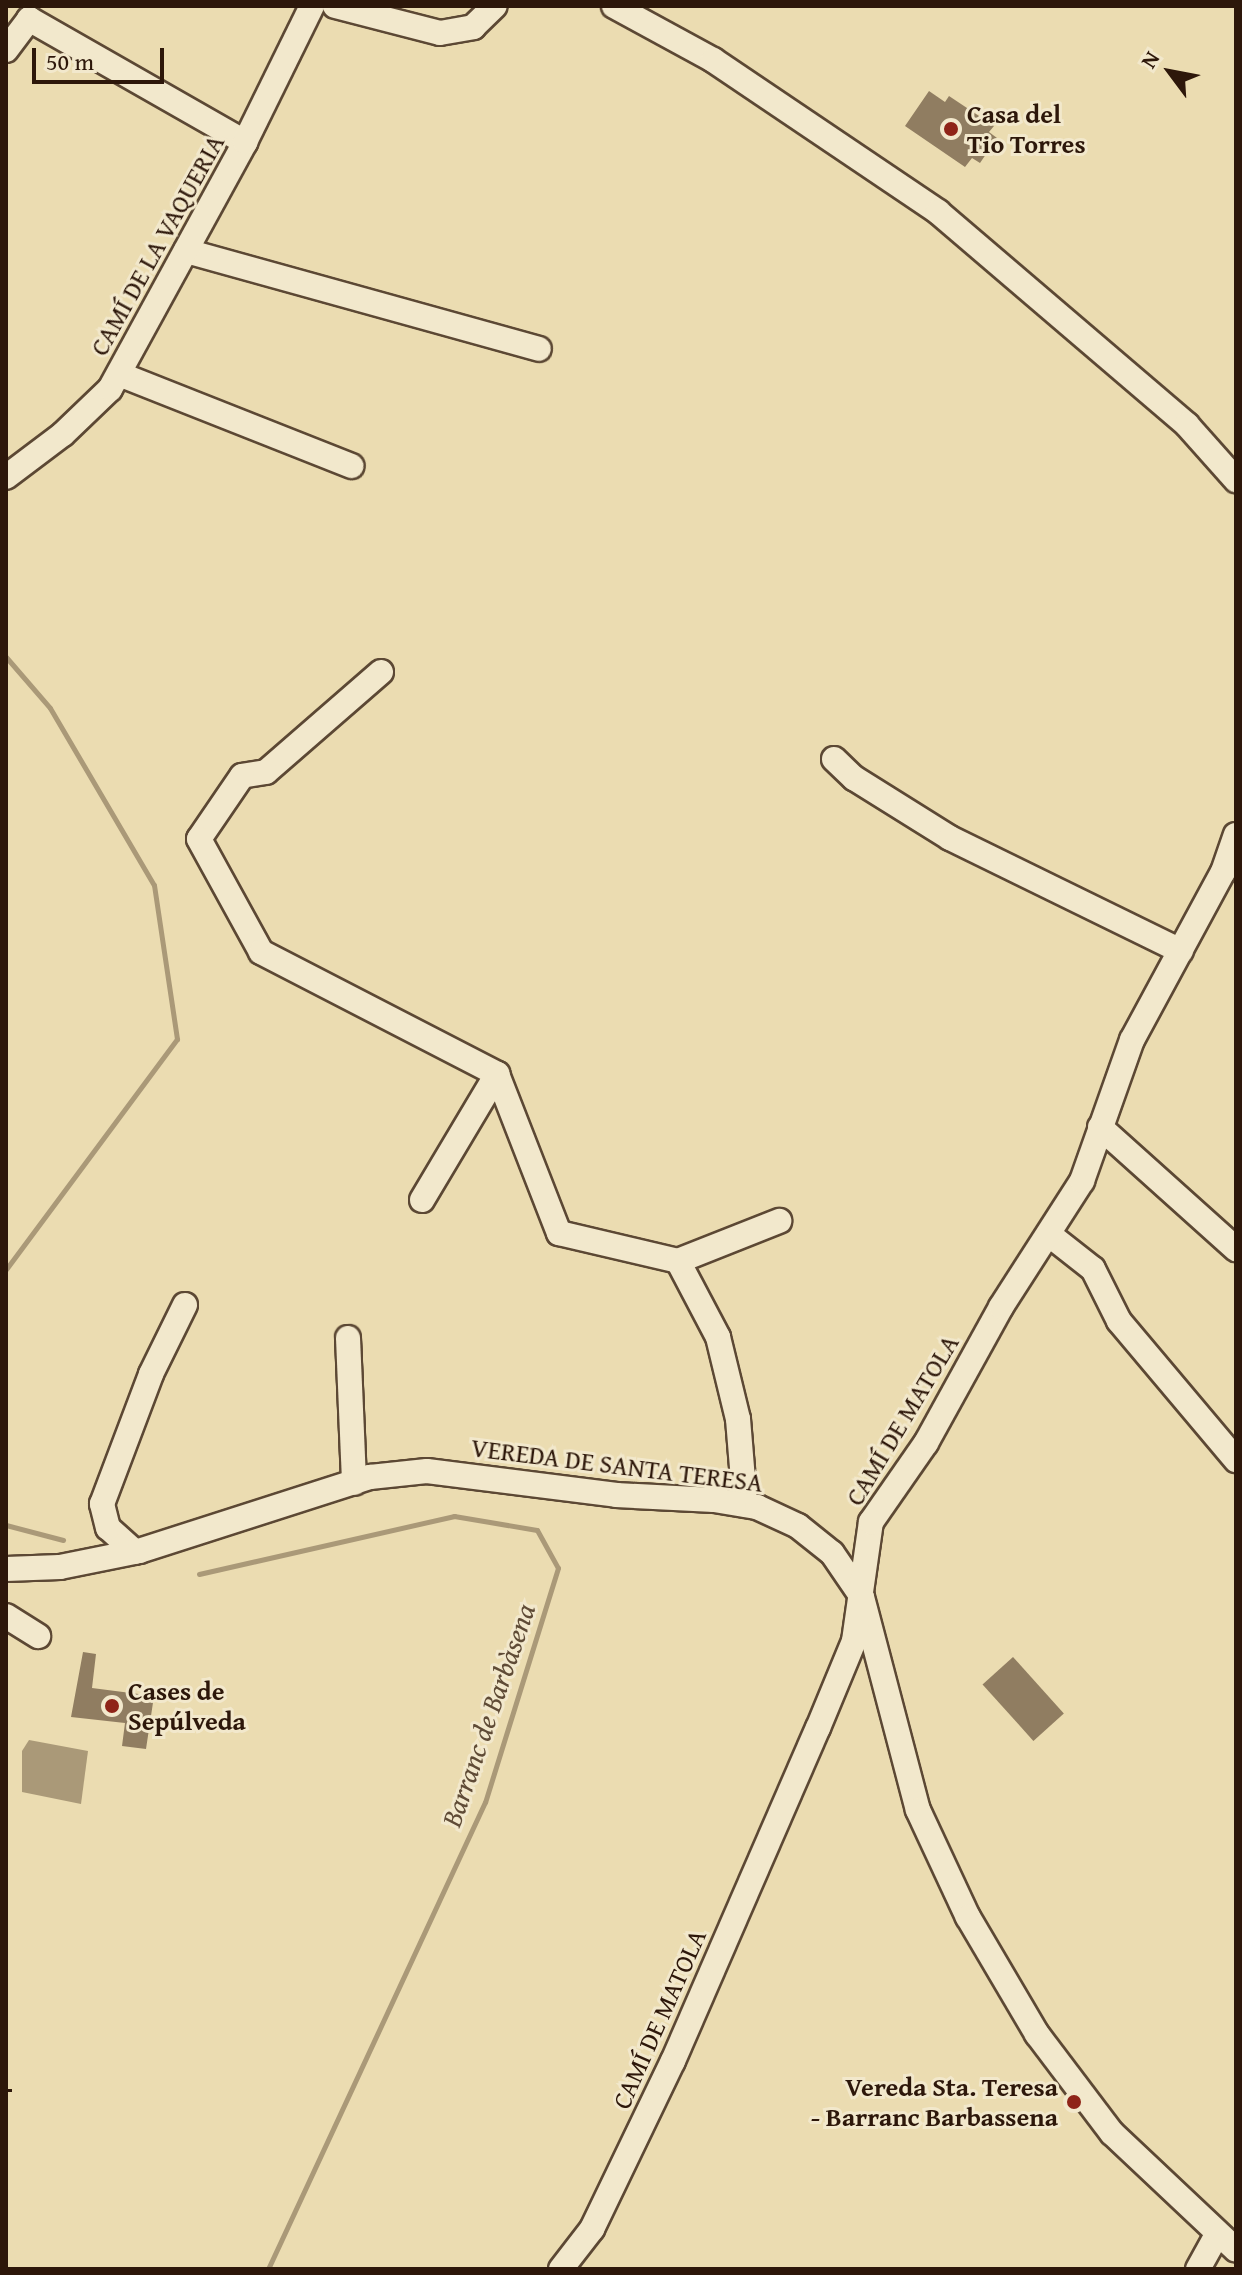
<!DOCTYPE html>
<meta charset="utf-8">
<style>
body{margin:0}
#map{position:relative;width:1242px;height:2275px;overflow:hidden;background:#ebdcb1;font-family:"Gentium Book Plus",serif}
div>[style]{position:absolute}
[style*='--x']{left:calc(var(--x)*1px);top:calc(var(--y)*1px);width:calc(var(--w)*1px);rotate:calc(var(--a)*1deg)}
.water>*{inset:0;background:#aa9978}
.stream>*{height:5px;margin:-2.5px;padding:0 2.5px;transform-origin:2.5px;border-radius:2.5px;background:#aa9978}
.building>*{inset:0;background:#907d61;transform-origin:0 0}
.path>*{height:3px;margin-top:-1.5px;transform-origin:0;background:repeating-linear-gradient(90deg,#2d170a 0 6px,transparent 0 10px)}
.roads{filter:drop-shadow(2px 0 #5c4834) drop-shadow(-2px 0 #5c4834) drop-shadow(0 2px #5c4834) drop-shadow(0 -2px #5c4834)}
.minor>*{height:24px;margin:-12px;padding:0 12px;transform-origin:12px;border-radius:12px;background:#f2e8cc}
.dots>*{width:22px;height:22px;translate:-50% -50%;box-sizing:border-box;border:4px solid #f2e8cc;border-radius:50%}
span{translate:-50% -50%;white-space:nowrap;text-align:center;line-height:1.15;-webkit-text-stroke:6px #f2e8cc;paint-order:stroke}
.poi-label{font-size:26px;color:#2d170a;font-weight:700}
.left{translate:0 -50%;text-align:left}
.right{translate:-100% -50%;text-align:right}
.street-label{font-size:26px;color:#2d170a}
.water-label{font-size:28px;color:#5f4b36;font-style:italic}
.frame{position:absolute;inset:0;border:8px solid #2d170a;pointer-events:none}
.north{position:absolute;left:1130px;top:32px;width:80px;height:80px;-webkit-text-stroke:6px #f2e8cc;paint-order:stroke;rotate:302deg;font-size:22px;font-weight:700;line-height:32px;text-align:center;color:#2d170a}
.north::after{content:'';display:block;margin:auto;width:28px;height:36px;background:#2d170a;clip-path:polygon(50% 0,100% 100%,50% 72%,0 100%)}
.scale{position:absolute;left:32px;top:48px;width:132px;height:36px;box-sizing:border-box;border:4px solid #2d170a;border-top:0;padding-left:10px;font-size:24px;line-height:28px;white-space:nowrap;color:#2d170a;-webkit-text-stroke:6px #f2e8cc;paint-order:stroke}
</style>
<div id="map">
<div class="water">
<i style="clip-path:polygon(29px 1740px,88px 1751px,81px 1804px,22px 1792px,22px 1751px)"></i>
</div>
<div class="stream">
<i style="--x:6;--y:657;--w:67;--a:49.2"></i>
<i style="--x:50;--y:708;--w:205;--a:59.6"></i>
<i style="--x:154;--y:885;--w:156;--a:81.5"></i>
<i style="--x:177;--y:1039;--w:287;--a:126.6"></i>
<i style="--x:6;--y:1525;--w:59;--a:14.7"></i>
<i style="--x:199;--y:1574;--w:262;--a:-12.8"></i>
<i style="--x:454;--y:1516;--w:84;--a:9.6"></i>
<i style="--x:537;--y:1530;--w:43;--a:61.1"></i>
<i style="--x:558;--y:1568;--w:245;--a:107.3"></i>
<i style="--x:485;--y:1802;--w:515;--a:114.92"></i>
</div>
<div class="building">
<i style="clip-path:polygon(929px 91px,945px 102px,949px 96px,994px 126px,989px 132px,997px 138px,980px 163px,972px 158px,965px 167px,905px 126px)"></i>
<i style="clip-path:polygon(83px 1652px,96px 1654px,92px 1688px,154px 1696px,146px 1749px,122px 1746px,125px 1723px,71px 1717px)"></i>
<i style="left:1013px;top:1657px;width:76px;height:41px;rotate:48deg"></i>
</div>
<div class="path">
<i style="--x:6;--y:2090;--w:6;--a:0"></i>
</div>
<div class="roads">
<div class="minor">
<i style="--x:335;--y:6;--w:108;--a:14.4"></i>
<i style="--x:440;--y:33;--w:34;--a:-10"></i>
<i style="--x:473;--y:27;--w:30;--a:-44"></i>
<i style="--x:614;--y:6;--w:113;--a:28.6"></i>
<i style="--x:713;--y:60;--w:272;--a:34"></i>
<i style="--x:938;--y:212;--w:328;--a:40.5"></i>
<i style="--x:1187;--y:425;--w:74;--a:48.3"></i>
<i style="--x:6;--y:50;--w:39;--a:-53"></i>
<i style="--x:29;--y:19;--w:249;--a:29.7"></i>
<i style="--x:186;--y:251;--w:366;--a:15.5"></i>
<i style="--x:119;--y:374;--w:250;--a:21.6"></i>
<i style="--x:6;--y:477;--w:71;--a:-37"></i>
<i style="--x:63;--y:434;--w:65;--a:-43.8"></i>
<i style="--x:110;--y:389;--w:281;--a:-61.3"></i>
<i style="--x:245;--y:142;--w:152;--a:-63.8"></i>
<i style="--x:381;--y:672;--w:152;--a:139"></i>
<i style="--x:266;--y:772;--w:24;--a:171"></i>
<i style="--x:242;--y:776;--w:76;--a:124.3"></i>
<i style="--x:199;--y:839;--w:129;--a:61.2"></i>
<i style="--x:261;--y:952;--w:266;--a:27.3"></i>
<i style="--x:497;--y:1074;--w:171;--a:68.7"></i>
<i style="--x:559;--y:1233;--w:122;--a:13.2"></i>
<i style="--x:678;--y:1261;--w:86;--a:62.2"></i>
<i style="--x:718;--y:1337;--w:84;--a:76.3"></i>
<i style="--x:738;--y:1419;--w:86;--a:85.3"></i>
<i style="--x:834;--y:759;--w:28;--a:44"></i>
<i style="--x:854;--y:778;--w:113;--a:32"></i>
<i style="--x:950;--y:838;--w:257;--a:26.1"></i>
<i style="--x:1100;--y:1127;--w:183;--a:41.9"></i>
<i style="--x:422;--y:1200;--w:147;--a:-59.2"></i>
<i style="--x:1051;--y:1236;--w:53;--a:38.2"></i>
<i style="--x:1093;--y:1269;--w:58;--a:63.4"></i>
<i style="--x:1119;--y:1321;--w:182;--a:49.9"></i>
<i style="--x:678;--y:1261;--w:109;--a:-21.6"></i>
<i style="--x:348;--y:1338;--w:145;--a:87.6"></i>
<i style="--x:135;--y:1552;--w:36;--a:-138"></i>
<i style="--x:108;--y:1528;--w:25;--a:-104"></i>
<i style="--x:102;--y:1504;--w:139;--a:-69.3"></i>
<i style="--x:151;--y:1374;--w:77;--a:-63.8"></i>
<i style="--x:6;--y:1569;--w:54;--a:-2.1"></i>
<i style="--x:60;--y:1567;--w:81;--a:-11.4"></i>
<i style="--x:139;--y:1551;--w:243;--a:-17.8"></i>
<i style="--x:370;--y:1477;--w:57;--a:-6"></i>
<i style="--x:427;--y:1471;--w:191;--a:7.2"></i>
<i style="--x:616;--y:1495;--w:98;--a:2.9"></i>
<i style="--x:714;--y:1500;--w:44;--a:9.2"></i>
<i style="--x:757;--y:1507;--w:45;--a:24.9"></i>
<i style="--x:798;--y:1526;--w:43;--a:38.5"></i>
<i style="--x:832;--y:1553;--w:53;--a:55.7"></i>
<i style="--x:862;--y:1597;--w:220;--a:75.3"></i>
<i style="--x:918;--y:1810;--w:118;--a:65"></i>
<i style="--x:968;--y:1917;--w:136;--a:59.5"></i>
<i style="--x:1037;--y:2034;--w:124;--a:52.9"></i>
<i style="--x:1112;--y:2133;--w:170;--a:43.3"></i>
<i style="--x:6;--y:1616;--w:38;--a:32"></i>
<i style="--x:561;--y:2269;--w:51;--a:-52.2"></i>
<i style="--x:592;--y:2229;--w:187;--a:-64.3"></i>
<i style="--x:673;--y:2061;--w:363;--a:-66.5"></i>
<i style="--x:818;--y:1728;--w:94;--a:-67.5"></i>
<i style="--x:854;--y:1641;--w:120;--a:-81.9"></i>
<i style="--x:871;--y:1522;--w:96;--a:-55.2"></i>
<i style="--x:926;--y:1443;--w:155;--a:-61.1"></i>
<i style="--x:1001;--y:1307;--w:150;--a:-57.3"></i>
<i style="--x:1082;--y:1181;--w:150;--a:-70.5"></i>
<i style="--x:1132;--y:1040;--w:191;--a:-61.6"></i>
<i style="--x:1223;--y:872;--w:39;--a:-71"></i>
<i style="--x:1198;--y:2269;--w:39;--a:-61"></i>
</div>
</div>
<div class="dots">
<i style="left:951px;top:129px;background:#8f2418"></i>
<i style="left:112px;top:1706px;background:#8f2418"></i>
<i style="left:1074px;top:2102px;background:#8f2418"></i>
</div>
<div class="poi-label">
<span class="left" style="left:967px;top:129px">Casa del<br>Tio Torres</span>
<span class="left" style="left:128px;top:1706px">Cases de<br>Sepúlveda</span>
<span class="right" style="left:1058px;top:2102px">Vereda Sta. Teresa<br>- Barranc Barbassena</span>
</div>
<div class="street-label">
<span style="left:157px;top:245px;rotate:-61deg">CAMÍ DE LA VAQUERIA</span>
<span style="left:902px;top:1420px;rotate:-59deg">CAMÍ DE MATOLA</span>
<span style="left:617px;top:1465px;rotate:7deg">VEREDA DE SANTA TERESA</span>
<span style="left:659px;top:2019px;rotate:-66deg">CAMÍ DE MATOLA</span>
</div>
<div class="water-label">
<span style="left:488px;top:1715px;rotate:-71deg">Barranc de Barbàsena</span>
</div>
<div class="frame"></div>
<div class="north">N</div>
<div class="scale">50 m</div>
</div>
